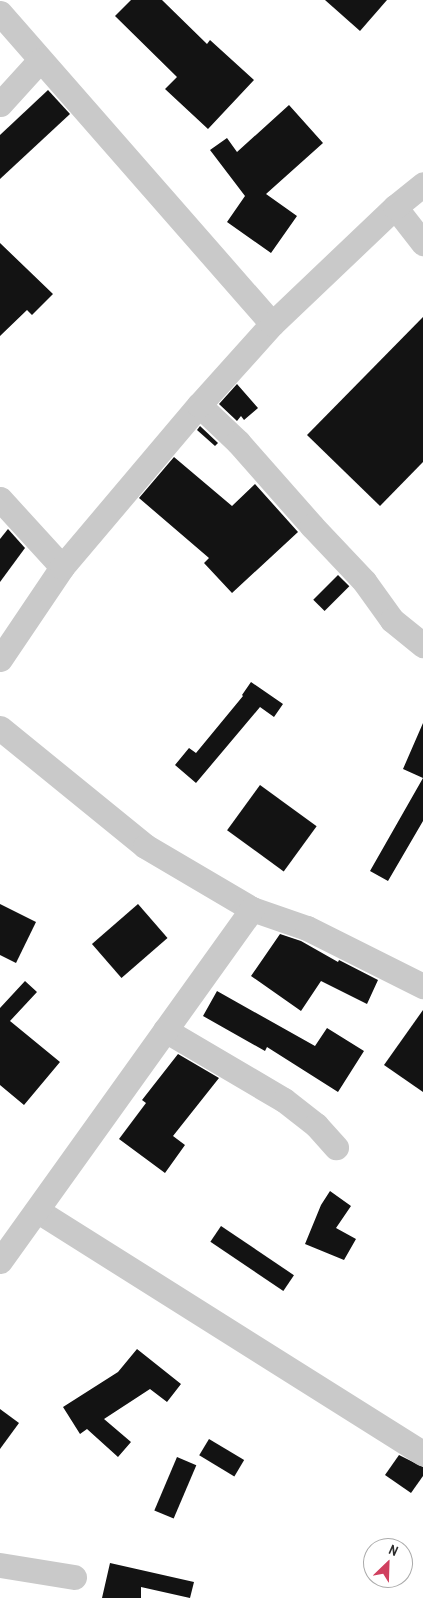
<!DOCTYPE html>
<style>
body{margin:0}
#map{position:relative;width:423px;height:1598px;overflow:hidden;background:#fff;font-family:"Archivo Narrow",sans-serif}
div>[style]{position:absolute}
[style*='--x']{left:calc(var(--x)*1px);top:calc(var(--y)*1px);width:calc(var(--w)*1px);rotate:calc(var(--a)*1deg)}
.building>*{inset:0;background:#131313;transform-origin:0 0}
.minor>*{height:25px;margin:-12.5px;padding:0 12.5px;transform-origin:12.5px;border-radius:12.5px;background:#c9c9c9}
span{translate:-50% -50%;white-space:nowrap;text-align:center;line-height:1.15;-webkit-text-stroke:5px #fff;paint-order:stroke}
.north{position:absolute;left:363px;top:1538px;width:50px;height:50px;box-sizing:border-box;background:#fff;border:1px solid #ababab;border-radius:50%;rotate:24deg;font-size:14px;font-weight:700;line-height:20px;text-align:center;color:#2c2c2c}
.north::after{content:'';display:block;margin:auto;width:18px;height:22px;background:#d0405f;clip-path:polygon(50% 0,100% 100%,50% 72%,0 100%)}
</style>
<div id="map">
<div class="building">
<i style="clip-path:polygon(131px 0,162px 0,207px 44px,210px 40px,254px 80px,208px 129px,165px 89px,177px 77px,115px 16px)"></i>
<i style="clip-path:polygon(325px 0,387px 0,360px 31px)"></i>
<i style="clip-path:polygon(48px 90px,70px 114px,0 179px,0 135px)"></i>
<i style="clip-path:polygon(289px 105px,323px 143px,266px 194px,297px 216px,271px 253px,227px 222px,245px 196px,210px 150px,227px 138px,237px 152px)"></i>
<i style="clip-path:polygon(0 243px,53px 294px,32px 315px,27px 310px,0 336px)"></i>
<i style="clip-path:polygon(423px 317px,423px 462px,380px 506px,307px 435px)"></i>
<i style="clip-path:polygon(237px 384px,258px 408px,244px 420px,241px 416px,237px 421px,219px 404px)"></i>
<i style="clip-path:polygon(200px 426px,218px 443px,215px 446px,197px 430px)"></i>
<i style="clip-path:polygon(174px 457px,232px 506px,255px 484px,298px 532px,232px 593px,204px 563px,209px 558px,139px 498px)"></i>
<i style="clip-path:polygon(8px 529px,25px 548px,0 582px,0 539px)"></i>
<i style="left:338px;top:575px;width:16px;height:35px;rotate:45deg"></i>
<i style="clip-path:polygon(251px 682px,283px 704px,274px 717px,260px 707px,196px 783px,175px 765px,189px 748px,196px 753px,243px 696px,242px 695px)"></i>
<i style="clip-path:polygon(423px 723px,423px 821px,388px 881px,370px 871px,423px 778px,403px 769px)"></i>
<i style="left:260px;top:785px;width:70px;height:56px;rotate:36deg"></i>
<i style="clip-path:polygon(0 904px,36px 922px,16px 963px,0 955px)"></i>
<i style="left:138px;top:904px;width:45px;height:61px;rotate:49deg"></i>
<i style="clip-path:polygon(280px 934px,301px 941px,338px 962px,339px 960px,378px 980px,367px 1004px,321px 981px,301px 1011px,251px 976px)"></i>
<i style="clip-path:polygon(25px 981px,37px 992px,10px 1021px,60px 1062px,24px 1105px,0 1085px,0 1008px)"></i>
<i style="clip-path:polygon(217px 991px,315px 1046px,327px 1028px,364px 1051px,338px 1092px,267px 1047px,265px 1051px,203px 1016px)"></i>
<i style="clip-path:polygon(423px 1010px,423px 1092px,384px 1065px)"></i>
<i style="clip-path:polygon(178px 1054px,219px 1078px,173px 1136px,185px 1145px,165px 1173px,119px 1139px,146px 1103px,142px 1100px)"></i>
<i style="clip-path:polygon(330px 1191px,351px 1206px,336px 1228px,356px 1239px,344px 1260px,305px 1244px,321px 1205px)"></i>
<i style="left:221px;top:1226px;width:88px;height:19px;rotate:34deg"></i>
<i style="clip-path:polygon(137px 1349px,181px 1384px,167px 1402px,150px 1389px,104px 1419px,131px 1442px,118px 1457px,87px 1429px,80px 1434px,63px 1407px,118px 1372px)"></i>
<i style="clip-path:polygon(0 1409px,19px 1423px,0 1449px)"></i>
<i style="left:209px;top:1439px;width:41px;height:19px;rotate:31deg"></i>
<i style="clip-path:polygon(399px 1455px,423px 1467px,423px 1476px,411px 1493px,385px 1475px)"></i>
<i style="left:177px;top:1457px;width:21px;height:58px;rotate:23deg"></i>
<i style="clip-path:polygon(110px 1563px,194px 1582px,190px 1598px,141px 1587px,141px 1598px,102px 1598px)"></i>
</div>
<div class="minor">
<i style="--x:0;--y:13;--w:413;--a:48.8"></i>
<i style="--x:0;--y:104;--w:59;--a:-47.7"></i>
<i style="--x:395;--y:207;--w:46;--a:52.1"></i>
<i style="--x:199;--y:405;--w:54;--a:43.5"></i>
<i style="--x:238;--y:442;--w:112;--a:48.6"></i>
<i style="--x:312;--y:526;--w:76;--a:46.6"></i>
<i style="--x:364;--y:581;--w:48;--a:54.3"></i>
<i style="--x:392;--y:620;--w:40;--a:39"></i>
<i style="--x:0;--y:499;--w:92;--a:47.6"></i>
<i style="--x:0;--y:659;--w:111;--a:-56"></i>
<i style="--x:62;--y:567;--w:212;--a:-49.8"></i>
<i style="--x:199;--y:405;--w:109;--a:-48"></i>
<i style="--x:272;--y:324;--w:170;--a:-43.6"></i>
<i style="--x:395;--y:207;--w:36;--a:-39"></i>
<i style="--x:0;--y:728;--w:187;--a:39.1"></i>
<i style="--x:145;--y:846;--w:124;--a:30.5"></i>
<i style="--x:252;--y:909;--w:58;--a:19.1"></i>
<i style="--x:307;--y:928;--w:130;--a:26.6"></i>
<i style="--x:165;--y:1030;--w:138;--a:30.5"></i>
<i style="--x:284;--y:1100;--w:41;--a:38"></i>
<i style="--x:316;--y:1125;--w:30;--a:48"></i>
<i style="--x:38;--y:1211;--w:455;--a:32.2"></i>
<i style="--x:0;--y:1261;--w:433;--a:-54.4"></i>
<i style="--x:0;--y:1565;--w:75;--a:9.2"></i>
</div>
<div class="north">N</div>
</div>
